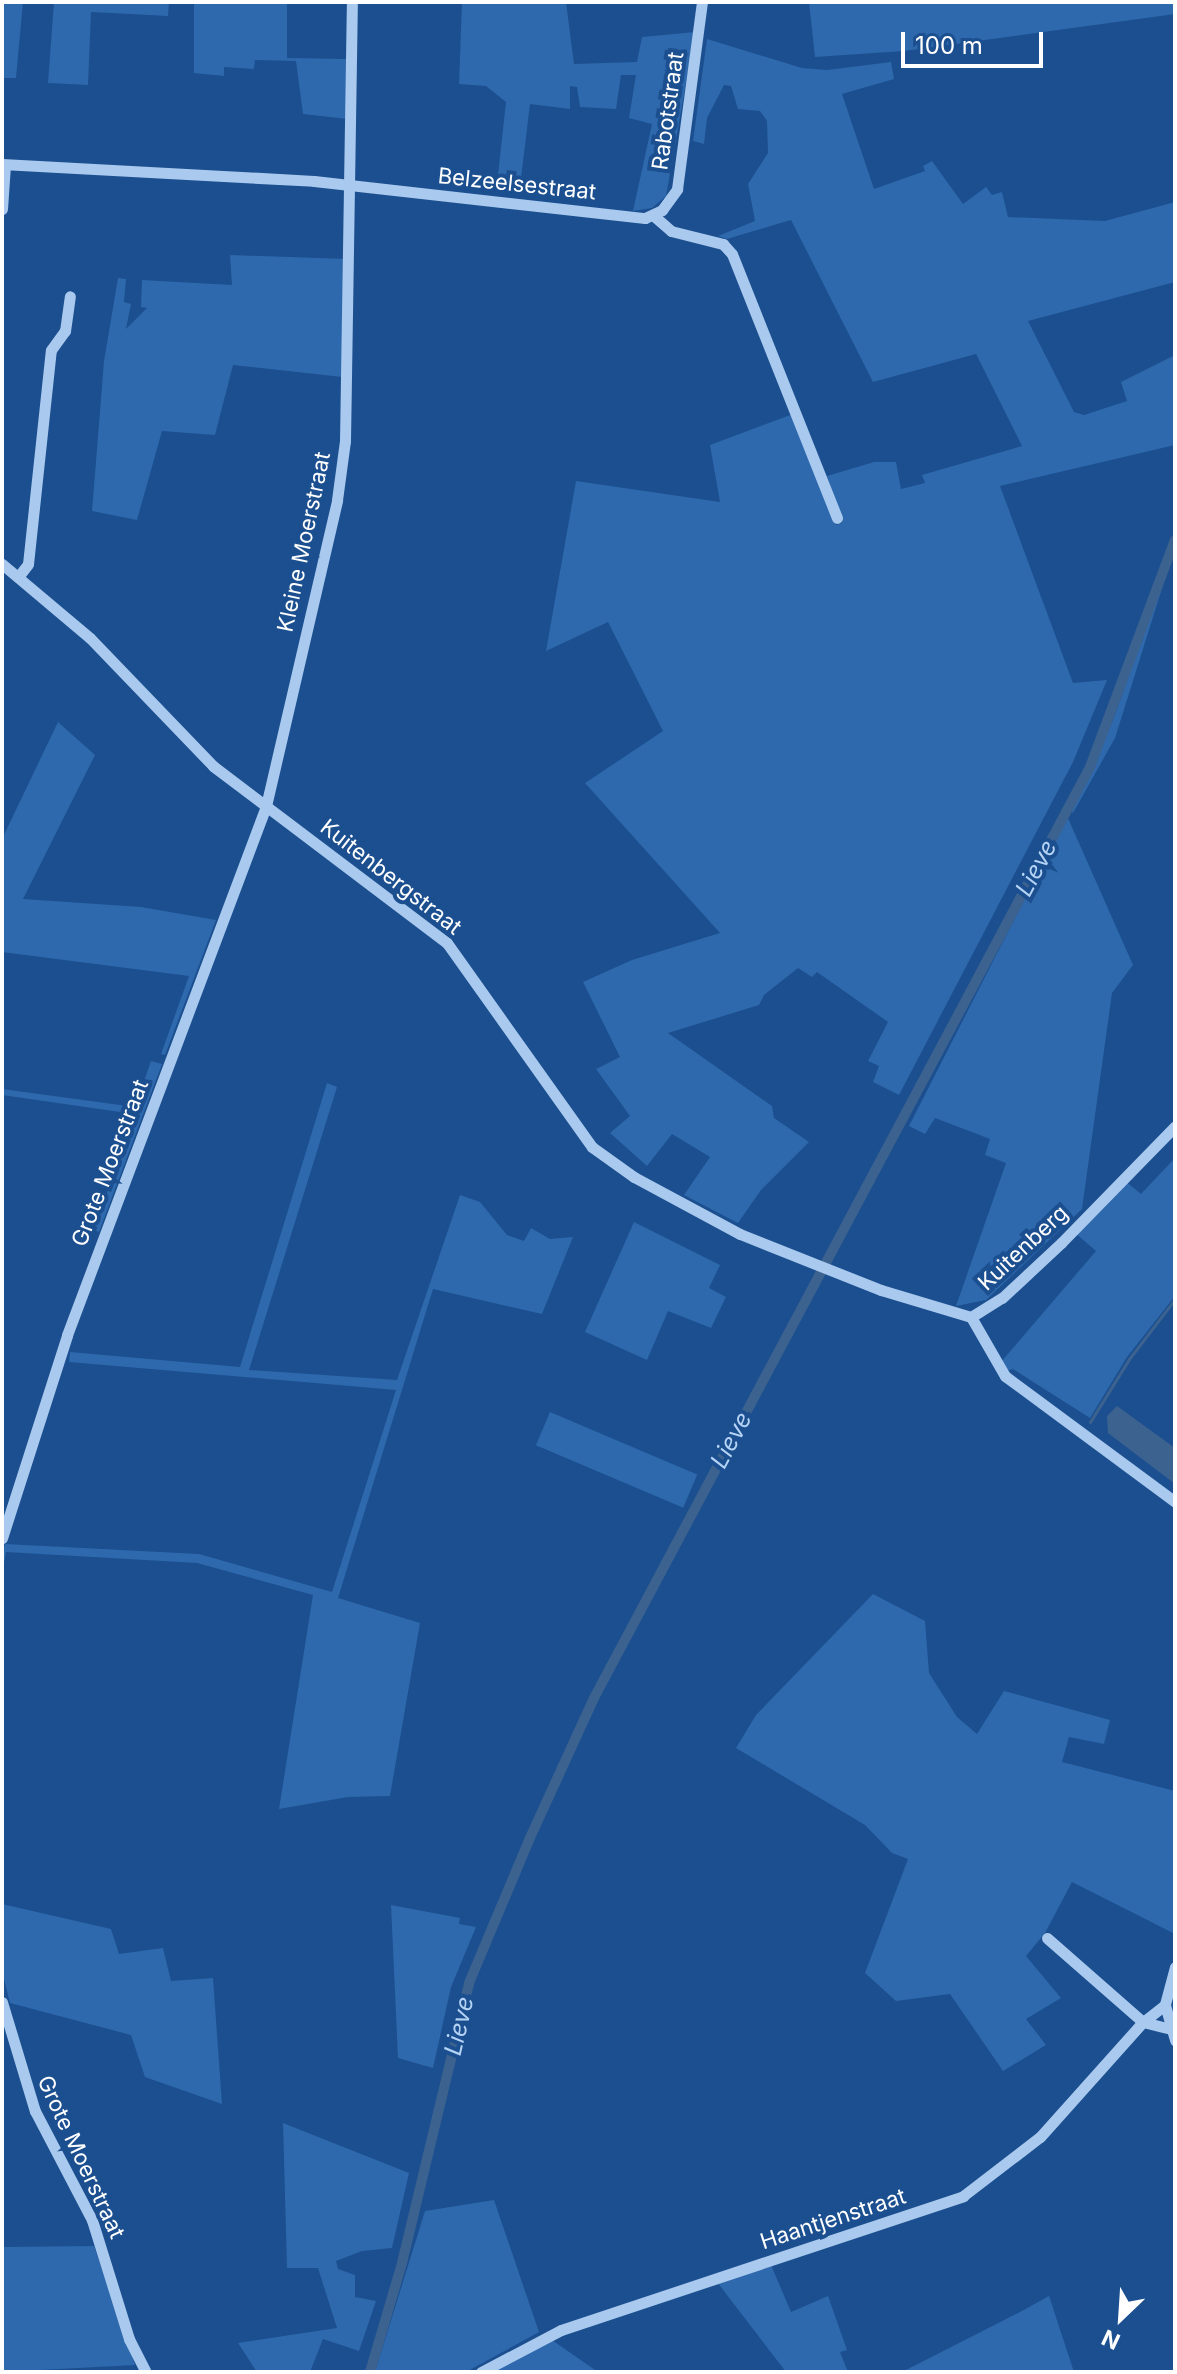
<!DOCTYPE html>
<style>
body{margin:0}
#map{position:relative;width:1177px;height:2374px;overflow:hidden;background:#1b4f8f;font-family:Inter,sans-serif}
div>[style]{position:absolute}
[style*='--x']{left:calc(var(--x)*1px);top:calc(var(--y)*1px);width:calc(var(--w)*1px);rotate:calc(var(--a)*1deg)}
.green>*{inset:0;background:#2e69ad;transform-origin:0 0}
.water>*{inset:0;background:#3c6290}
.stream>*{height:3px;margin:-1.5px;padding:0 1.5px;transform-origin:1.5px;border-radius:1.5px;background:#3c6290}
.canal>*{height:10px;margin:-5px;padding:0 5px;transform-origin:5px;border-radius:5px;background:#3c6290}
.minor>*{height:11px;margin:-5.5px;padding:0 5.5px;transform-origin:5.5px;border-radius:5.5px;background:#a9c9ee}
span{translate:-50% -50%;white-space:nowrap;text-align:center;line-height:1.15;-webkit-text-stroke:8px #1b4f8f;paint-order:stroke}
.street-label{font-size:22px;color:#fff}
.water-label{font-size:24px;color:#b5d3f5;font-style:italic}
.frame{position:absolute;inset:0;border:4px solid #fff;pointer-events:none}
.north{position:absolute;left:1081px;top:2278px;width:80px;height:80px;-webkit-text-stroke:6px #1b4f8f;paint-order:stroke;rotate:205deg;font-size:22px;font-weight:700;line-height:32px;text-align:center;color:#fff}
.north::after{content:'';display:block;margin:auto;width:28px;height:36px;background:#fff;clip-path:polygon(50% 0,100% 100%,50% 72%,0 100%)}
.scale{position:absolute;left:901px;top:32px;width:142px;height:36px;box-sizing:border-box;border:4px solid #fff;border-top:0;padding-left:10px;font-size:24px;line-height:28px;white-space:nowrap;color:#fff;-webkit-text-stroke:6px #1b4f8f;paint-order:stroke}
</style>
<div id="map">
<div class="green">
<i style="clip-path:polygon(2px 2px,23px 2px,16px 78px,2px 78px)"></i>
<i style="clip-path:polygon(54px 2px,169px 2px,168px 16px,91px 12px,88px 85px,48px 83px)"></i>
<i style="clip-path:polygon(194px 2px,287px 2px,287px 58px,348px 59px,347px 119px,303px 114px,296px 61px,255px 60px,254px 69px,224px 67px,224px 76px,194px 73px)"></i>
<i style="clip-path:polygon(462px 2px,566px 2px,574px 64px,637px 62px,642px 37px,695px 32px,666px 196px,652px 208px,633px 211px,652px 124px,629px 118px,636px 75px,621px 75px,616px 109px,580px 107px,577px 87px,570px 86px,570px 109px,530px 104px,519px 195px,496px 193px,506px 102px,486px 86px,459px 84px)"></i>
<i style="clip-path:polygon(809px 2px,1175px 2px,1175px 14px,904px 51px,815px 57px)"></i>
<i style="clip-path:polygon(707px 39px,802px 68px,827px 70px,891px 62px,894px 79px,842px 94px,874px 189px,925px 171px,923px 166px,932px 161px,963px 204px,986px 187px,992px 195px,1002px 192px,1008px 217px,1105px 221px,1175px 202px,1175px 282px,1028px 321px,1074px 412px,1084px 415px,1127px 401px,1121px 382px,1175px 355px,1175px 445px,1000px 486px,1073px 683px,1107px 680px,1073px 762px,899px 1095px,873px 1082px,879px 1066px,868px 1061px,888px 1022px,817px 972px,812px 977px,798px 968px,764px 995px,759px 1005px,668px 1033px,772px 1106px,774px 1118px,809px 1142px,761px 1190px,738px 1223px,684px 1195px,710px 1157px,672px 1134px,647px 1166px,610px 1133px,630px 1116px,596px 1069px,620px 1057px,583px 982px,632px 960px,720px 933px,585px 783px,663px 731px,608px 622px,546px 651px,576px 481px,720px 502px,710px 445px,793px 414px,836px 525px,842px 523px,827px 476px,874px 462px,896px 462px,901px 489px,925px 483px,922px 475px,1022px 446px,976px 354px,873px 382px,791px 220px,727px 239px,718px 236px,755px 221px,748px 184px,768px 153px,767px 121px,760px 111px,738px 109px,731px 86px,724px 85px,707px 118px,704px 144px,693px 141px)"></i>
<i style="clip-path:polygon(230px 255px,346px 259px,342px 377px,233px 365px,215px 435px,162px 431px,137px 520px,92px 511px,104px 361px,118px 278px,126px 279px,124px 302px,131px 304px,126px 329px,147px 308px,141px 307px,142px 280px,232px 285px)"></i>
<i style="clip-path:polygon(1175px 547px,1115px 738px,1073px 813px,1070px 811px,1113px 720px)"></i>
<i style="clip-path:polygon(58px 722px,95px 755px,23px 899px,141px 907px,216px 920px,165px 1055px,161px 1054px,189px 976px,2px 952px,2px 839px)"></i>
<i style="clip-path:polygon(1067px 816px,1133px 965px,1112px 993px,1082px 1209px,986px 1300px,956px 1306px,1006px 1163px,985px 1155px,990px 1139px,935px 1118px,925px 1134px,909px 1126px)"></i>
<i style="clip-path:polygon(151px 1061px,162px 1064px,99px 1232px,94px 1230px,134px 1114px,2px 1095px,2px 1089px,135px 1107px)"></i>
<i style="clip-path:polygon(327px 1083px,337px 1087px,249px 1370px,397px 1380px,460px 1195px,480px 1202px,507px 1235px,524px 1241px,531px 1228px,550px 1239px,573px 1237px,542px 1314px,433px 1289px,338px 1598px,420px 1623px,390px 1796px,348px 1797px,279px 1809px,313px 1595px,197px 1563px,6px 1552px,2px 1576px,2px 1552px,5px 1544px,199px 1554px,332px 1592px,396px 1390px,69px 1362px,70px 1352px,240px 1367px)"></i>
<i style="clip-path:polygon(1175px 1158px,1175px 1296px,1127px 1357px,1090px 1418px,1013px 1369px,1007px 1371px,1001px 1362px,1096px 1251px,1074px 1232px,1124px 1180px,1141px 1194px)"></i>
<i style="clip-path:polygon(634px 1222px,720px 1265px,709px 1288px,726px 1297px,711px 1328px,668px 1311px,647px 1360px,585px 1332px)"></i>
<i style="left:550px;top:1412px;width:160px;height:36px;rotate:23deg"></i>
<i style="clip-path:polygon(873px 1594px,925px 1621px,929px 1673px,957px 1717px,977px 1734px,1004px 1691px,1110px 1720px,1104px 1744px,1069px 1737px,1062px 1762px,1175px 1791px,1175px 1934px,1072px 1882px,1045px 1933px,1026px 1956px,1061px 1998px,1026px 2019px,1046px 2045px,1003px 2071px,950px 1994px,896px 2001px,865px 1973px,908px 1859px,892px 1853px,865px 1825px,736px 1748px,756px 1715px)"></i>
<i style="clip-path:polygon(2px 1904px,111px 1929px,119px 1954px,163px 1948px,171px 1981px,213px 1978px,222px 2104px,145px 2077px,131px 2035px,10px 2003px,2px 1971px)"></i>
<i style="clip-path:polygon(391px 1905px,460px 1918px,459px 1924px,476px 1927px,451px 1987px,433px 2068px,398px 2058px)"></i>
<i style="clip-path:polygon(283px 2123px,409px 2173px,392px 2248px,362px 2251px,336px 2261px,338px 2269px,355px 2275px,355px 2297px,376px 2301px,359px 2351px,323px 2339px,310px 2372px,257px 2372px,238px 2343px,337px 2328px,318px 2268px,287px 2268px)"></i>
<i style="clip-path:polygon(494px 2200px,539px 2332px,466px 2372px,375px 2372px,425px 2211px)"></i>
<i style="clip-path:polygon(94px 2246px,135px 2365px,2px 2372px,2px 2247px)"></i>
<i style="clip-path:polygon(771px 2265px,791px 2312px,828px 2296px,847px 2350px,840px 2352px,848px 2372px,786px 2372px,717px 2282px)"></i>
<i style="clip-path:polygon(1049px 2296px,1074px 2372px,902px 2372px,1020px 2312px)"></i>
<i style="clip-path:polygon(549px 2338px,598px 2372px,486px 2372px)"></i>
</div>
<div class="water">
<i style="clip-path:polygon(1117px 1406px,1175px 1448px,1175px 1484px,1108px 1433px,1107px 1416px)"></i>
</div>
<div class="stream">
<i style="--x:1090;--y:1422;--w:74;--a:-58.2"></i>
<i style="--x:1129;--y:1359;--w:76;--a:-52.5"></i>
</div>
<div class="canal">
<i style="--x:370;--y:2372;--w:114;--a:-73.6"></i>
<i style="--x:402;--y:2263;--w:288;--a:-76.5"></i>
<i style="--x:469;--y:1983;--w:155;--a:-67.2"></i>
<i style="--x:529;--y:1840;--w:156;--a:-65.4"></i>
<i style="--x:594;--y:1698;--w:1055;--a:-61.95"></i>
<i style="--x:1090;--y:767;--w:242;--a:-69.5"></i>
</div>
<div class="minor">
<i style="--x:2;--y:164;--w:312;--a:3.1"></i>
<i style="--x:314;--y:181;--w:333;--a:6.4"></i>
<i style="--x:645;--y:218;--w:19;--a:-25"></i>
<i style="--x:662;--y:210;--w:26;--a:-54"></i>
<i style="--x:677;--y:189;--w:189;--a:-82.4"></i>
<i style="--x:2;--y:209;--w:44;--a:-86.1"></i>
<i style="--x:654;--y:216;--w:23;--a:41"></i>
<i style="--x:671;--y:231;--w:54;--a:14"></i>
<i style="--x:723;--y:244;--w:13;--a:48"></i>
<i style="--x:732;--y:254;--w:284;--a:68.3"></i>
<i style="--x:2;--y:564;--w:115;--a:40.1"></i>
<i style="--x:90;--y:638;--w:178;--a:46.1"></i>
<i style="--x:213;--y:766;--w:293;--a:37.1"></i>
<i style="--x:447;--y:943;--w:250;--a:54.6"></i>
<i style="--x:592;--y:1147;--w:52;--a:35.5"></i>
<i style="--x:634;--y:1177;--w:120;--a:28.3"></i>
<i style="--x:740;--y:1234;--w:152;--a:21.7"></i>
<i style="--x:881;--y:1290;--w:94;--a:16.7"></i>
<i style="--x:971;--y:1317;--w:36;--a:-32"></i>
<i style="--x:1002;--y:1298;--w:81;--a:-43"></i>
<i style="--x:1061;--y:1243;--w:163;--a:-45.7"></i>
<i style="--x:18;--y:577;--w:16;--a:-52"></i>
<i style="--x:28;--y:564;--w:215;--a:-83.9"></i>
<i style="--x:51;--y:350;--w:24;--a:-54"></i>
<i style="--x:65;--y:331;--w:35;--a:-82"></i>
<i style="--x:971;--y:1317;--w:68;--a:60"></i>
<i style="--x:1005;--y:1376;--w:212;--a:36.5"></i>
<i style="--x:2;--y:1538;--w:213;--a:-72.2"></i>
<i style="--x:67;--y:1335;--w:565;--a:-69.38"></i>
<i style="--x:266;--y:806;--w:314;--a:-76.9"></i>
<i style="--x:337;--y:500;--w:60;--a:-82.3"></i>
<i style="--x:345;--y:441;--w:439;--a:-89.1"></i>
<i style="--x:1047;--y:1938;--w:128;--a:41.2"></i>
<i style="--x:1143;--y:2022;--w:29;--a:14"></i>
<i style="--x:1175;--y:1967;--w:39;--a:105"></i>
<i style="--x:1165;--y:2005;--w:37;--a:74"></i>
<i style="--x:2;--y:2002;--w:114;--a:73.2"></i>
<i style="--x:35;--y:2111;--w:123;--a:62.4"></i>
<i style="--x:92;--y:2220;--w:125;--a:72.7"></i>
<i style="--x:129;--y:2339;--w:37;--a:63"></i>
<i style="--x:481;--y:2372;--w:90;--a:-27.7"></i>
<i style="--x:561;--y:2330;--w:424;--a:-18.4"></i>
<i style="--x:963;--y:2196;--w:97;--a:-37.5"></i>
<i style="--x:1040;--y:2137;--w:154;--a:-48.2"></i>
<i style="--x:1143;--y:2022;--w:28;--a:-38"></i>
</div>
<div class="street-label">
<span style="left:668px;top:111px;rotate:-82deg">Rabotstraat</span>
<span style="left:517px;top:184px;rotate:6deg">Belzeelsestraat</span>
<span style="left:304px;top:542px;rotate:-78deg">Kleine Moerstraat</span>
<span style="left:391px;top:877px;rotate:38deg">Kuitenbergstraat</span>
<span style="left:110px;top:1163px;rotate:-69deg">Grote Moerstraat</span>
<span style="left:1023px;top:1248px;rotate:-43deg">Kuitenberg</span>
<span style="left:81px;top:2157px;rotate:65deg">Grote Moerstraat</span>
<span style="left:833px;top:2219px;rotate:-18deg">Haantjenstraat</span>
</div>
<div class="water-label">
<span style="left:1036px;top:868px;rotate:-62deg">Lieve</span>
<span style="left:731px;top:1440px;rotate:-62deg">Lieve</span>
<span style="left:459px;top:2026px;rotate:-77deg">Lieve</span>
</div>
<div class="frame"></div>
<div class="north">N</div>
<div class="scale">100 m</div>
</div>
